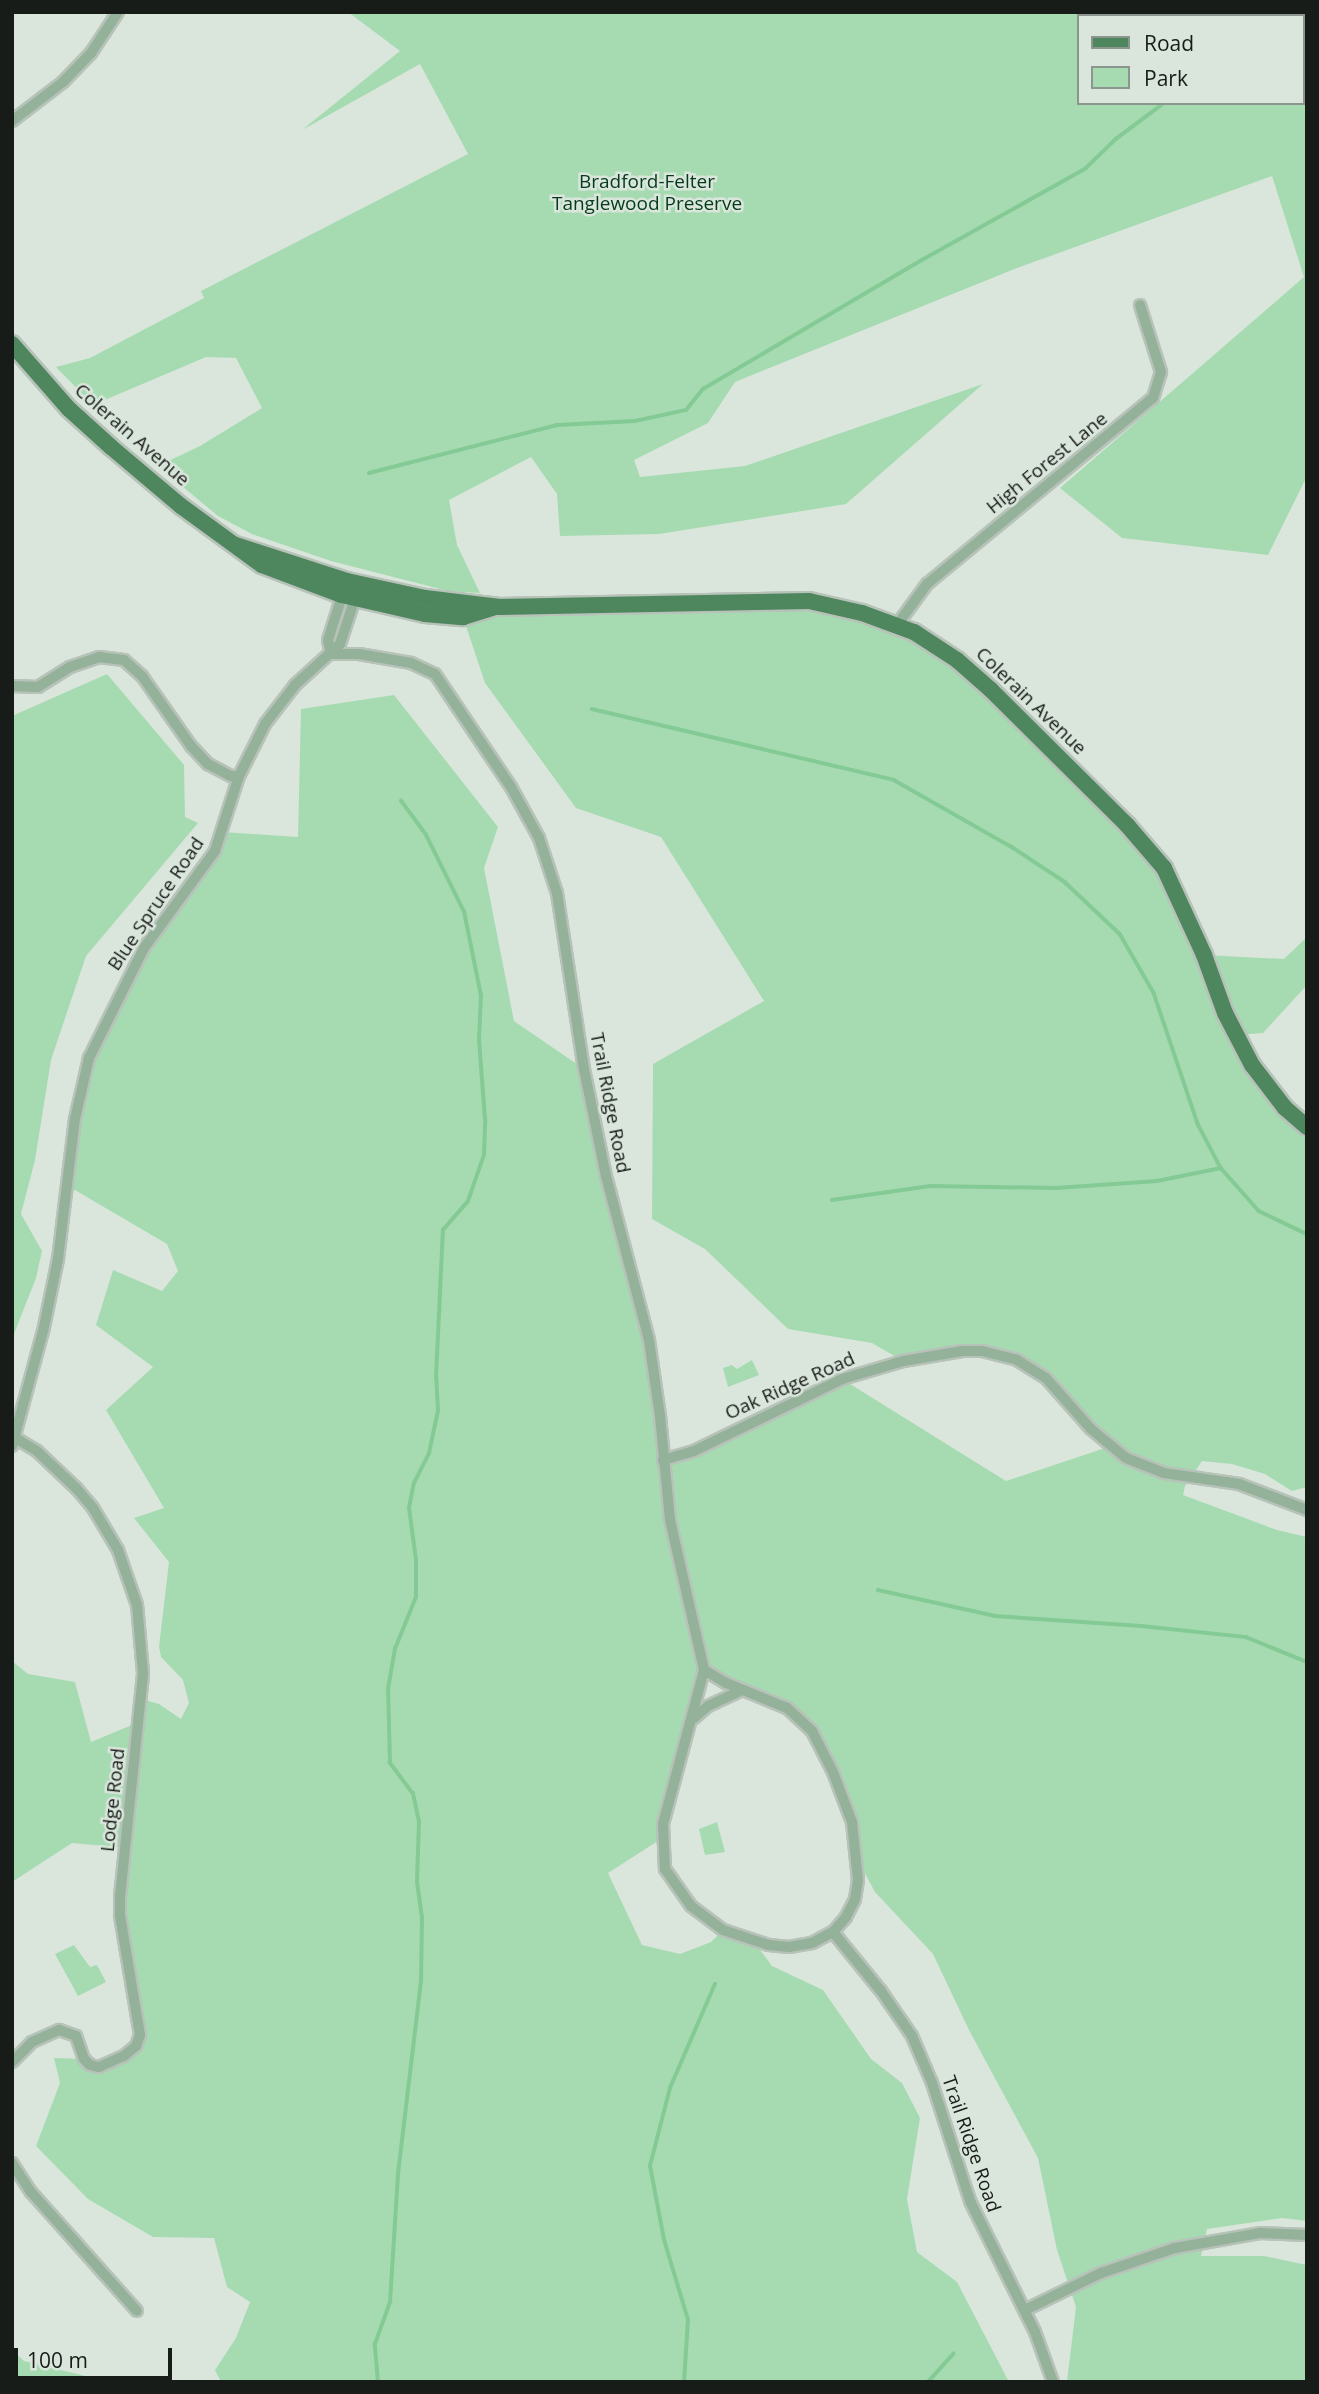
<!DOCTYPE html>
<style>
body{margin:0}
#map{position:relative;width:1319px;height:2394px;overflow:hidden;background:#dae6dc;font-family:"Open Sans",sans-serif}
div>[style]{position:absolute}
[style*='--x']{left:calc(var(--x)*1px);top:calc(var(--y)*1px);width:calc(var(--w)*1px);rotate:calc(var(--a)*1deg)}
.green>*{inset:0;background:#a6dbb2}
.stream>*{height:3.5px;margin:-1.75px;padding:0 1.75px;transform-origin:1.75px;border-radius:1.75px;background:#84ca95}
.roads{filter:drop-shadow(2px 0 #b7c2b9) drop-shadow(-2px 0 #b7c2b9) drop-shadow(0 2px #b7c2b9) drop-shadow(0 -2px #b7c2b9)}
.street>*{height:10px;margin:-5px;padding:0 5px;transform-origin:5px;border-radius:5px;background:#94b19a}
.primary>*{height:16px;margin:-8px;padding:0 8px;transform-origin:8px;border-radius:8px;background:#4e865d}
span{translate:-50% -50%;white-space:nowrap;text-align:center;line-height:1.15;-webkit-text-stroke:5px #dae6dc;paint-order:stroke}
.park-label{font-size:19px;color:#043b1a}
.street-label{font-size:19px;color:#181c19}
.frame{position:absolute;inset:0;border:14px solid #181c19;pointer-events:none}
.legend{position:absolute;left:1077px;top:14px;width:228px;height:91px;box-sizing:border-box;background:#dae6dc;border:2px solid #8c958e;margin:0;padding:9px 12px;list-style:none;font-size:21px;color:#181c19}
.legend li{display:flex;align-items:center;gap:14px;height:35px}
.legend b{width:35px;border:2px solid #8c958e}
.scale{position:absolute;left:14px;top:2348px;width:158px;height:32px;box-sizing:border-box;border:4px solid #181c19;border-top:0;padding-left:9px;font-size:21px;line-height:24px;white-space:nowrap;color:#181c19;-webkit-text-stroke:5px #dae6dc;paint-order:stroke}
</style>
<div id="map">
<div class="green">
<i style="clip-path:polygon(evenodd,348px 12px,1307px 12px,1307px 476px,1268px 555px,1122px 538px,1060px 488px,1304px 277px,1272px 176px,1017px 268px,735px 382px,708px 423px,634px 460px,640px 477px,745px 466px,983px 384px,846px 504px,659px 534px,560px 536px,557px 494px,531px 457px,449px 500px,457px 545px,480px 593px,448px 591px,331px 561px,252px 534px,218px 516px,158px 466px,200px 446px,262px 408px,236px 358px,206px 357px,93px 405px,56px 367px,90px 358px,204px 298px,201px 291px,468px 154px,420px 64px,302px 130px,400px 51px,348px 12px,1079px 16px,1303px 16px,1303px 103px,1079px 103px,1079px 16px)"></i>
<i style="clip-path:polygon(809px 601px,932px 644px,1150px 851px,1204px 955px,1284px 959px,1307px 937px,1307px 985px,1263px 1033px,1236px 1035px,1307px 1127px,1307px 1487px,1292px 1491px,1265px 1474px,1232px 1464px,1202px 1461px,1185px 1486px,1183px 1495px,1277px 1530px,1307px 1537px,1307px 2221px,1282px 2218px,1207px 2229px,1201px 2256px,1264px 2256px,1307px 2265px,1307px 2382px,1067px 2382px,1076px 2307px,1057px 2250px,1038px 2158px,969px 2030px,933px 1954px,875px 1892px,858px 1861px,833px 1772px,802px 1720px,704px 1671px,661px 1839px,608px 1873px,642px 1945px,680px 1954px,711px 1942px,723px 1930px,755px 1943px,772px 1966px,823px 1990px,871px 2059px,902px 2083px,920px 2118px,907px 2199px,917px 2252px,957px 2282px,1009px 2382px,221px 2382px,215px 2370px,236px 2338px,250px 2302px,227px 2287px,214px 2238px,153px 2237px,88px 2199px,36px 2146px,60px 2083px,54px 2058px,84px 2059px,99px 2067px,136px 2046px,120px 1915px,125px 1848px,72px 1843px,12px 1882px,12px 1661px,28px 1674px,75px 1682px,91px 1742px,139px 1722px,141px 1699px,159px 1704px,181px 1719px,189px 1703px,183px 1680px,161px 1657px,159px 1647px,169px 1562px,134px 1518px,164px 1508px,106px 1410px,153px 1367px,96px 1325px,113px 1270px,162px 1291px,178px 1271px,167px 1244px,68px 1186px,83px 1077px,125px 982px,223px 832px,298px 837px,301px 709px,394px 695px,498px 827px,484px 868px,514px 1021px,584px 1069px,638px 1299px,664px 1460px,842px 1379px,1006px 1481px,1108px 1447px,1034px 1369px,982px 1352px,903px 1361px,872px 1343px,788px 1329px,705px 1249px,652px 1219px,653px 1064px,764px 1001px,661px 837px,576px 808px,485px 683px,463px 617px,499px 607px)"></i>
<i style="clip-path:polygon(107px 674px,184px 765px,185px 817px,198px 823px,86px 956px,51px 1060px,35px 1160px,21px 1214px,42px 1251px,36px 1278px,12px 1339px,12px 716px)"></i>
<i style="clip-path:polygon(752px 1360px,759px 1375px,728px 1387px,723px 1368px,732px 1365px,737px 1369px)"></i>
<i style="clip-path:polygon(717px 1822px,725px 1852px,705px 1855px,699px 1829px)"></i>
<i style="clip-path:polygon(74px 1945px,90px 1967px,97px 1965px,106px 1982px,78px 1996px,55px 1954px)"></i>
<i style="clip-path:polygon(12px 2350px,24px 2361px,110px 2382px,12px 2382px)"></i>
</div>
<div class="stream">
<i style="--x:1274;--y:16;--w:5;--a:-53"></i>
<i style="--x:369;--y:473;--w:194;--a:-14.3"></i>
<i style="--x:557;--y:425;--w:78;--a:-2.9"></i>
<i style="--x:635;--y:421;--w:52;--a:-12.2"></i>
<i style="--x:686;--y:410;--w:27;--a:-51"></i>
<i style="--x:703;--y:389;--w:254;--a:-30.5"></i>
<i style="--x:922;--y:260;--w:187;--a:-29.2"></i>
<i style="--x:1085;--y:169;--w:43;--a:-44.1"></i>
<i style="--x:1116;--y:139;--w:60;--a:-36.9"></i>
<i style="--x:592;--y:709;--w:310;--a:13.2"></i>
<i style="--x:894;--y:780;--w:136;--a:29.6"></i>
<i style="--x:1012;--y:847;--w:64;--a:33.4"></i>
<i style="--x:1065;--y:882;--w:76;--a:43.4"></i>
<i style="--x:1120;--y:934;--w:68;--a:60"></i>
<i style="--x:1154;--y:993;--w:138;--a:71.4"></i>
<i style="--x:1198;--y:1124;--w:50;--a:62.4"></i>
<i style="--x:1221;--y:1168;--w:57;--a:48.5"></i>
<i style="--x:1259;--y:1211;--w:53;--a:25.6"></i>
<i style="--x:832;--y:1200;--w:99;--a:-8.1"></i>
<i style="--x:930;--y:1186;--w:126;--a:0.9"></i>
<i style="--x:1056;--y:1188;--w:101;--a:-4"></i>
<i style="--x:1157;--y:1181;--w:65;--a:-11.5"></i>
<i style="--x:878;--y:1590;--w:120;--a:12.5"></i>
<i style="--x:995;--y:1616;--w:146;--a:3.9"></i>
<i style="--x:1141;--y:1626;--w:106;--a:6"></i>
<i style="--x:1246;--y:1637;--w:66;--a:22.3"></i>
<i style="--x:378;--y:2382;--w:38;--a:-95"></i>
<i style="--x:375;--y:2344;--w:45;--a:-70.3"></i>
<i style="--x:390;--y:2302;--w:128;--a:-86.4"></i>
<i style="--x:398;--y:2174;--w:194;--a:-83.2"></i>
<i style="--x:421;--y:1981;--w:63;--a:-89.1"></i>
<i style="--x:422;--y:1918;--w:36;--a:-98"></i>
<i style="--x:417;--y:1882;--w:60;--a:-88.1"></i>
<i style="--x:419;--y:1822;--w:29;--a:-102"></i>
<i style="--x:413;--y:1794;--w:39;--a:-127"></i>
<i style="--x:390;--y:1763;--w:74;--a:-91.5"></i>
<i style="--x:388;--y:1689;--w:41;--a:-80.1"></i>
<i style="--x:395;--y:1649;--w:56;--a:-68"></i>
<i style="--x:416;--y:1597;--w:37;--a:-90"></i>
<i style="--x:416;--y:1560;--w:52;--a:-97.7"></i>
<i style="--x:409;--y:1508;--w:25;--a:-79"></i>
<i style="--x:414;--y:1483;--w:34;--a:-63"></i>
<i style="--x:429;--y:1453;--w:43;--a:-77.9"></i>
<i style="--x:438;--y:1411;--w:34;--a:-93"></i>
<i style="--x:436;--y:1377;--w:147;--a:-87.3"></i>
<i style="--x:443;--y:1230;--w:38;--a:-49"></i>
<i style="--x:468;--y:1201;--w:49;--a:-70.8"></i>
<i style="--x:484;--y:1155;--w:35;--a:-88"></i>
<i style="--x:485;--y:1120;--w:80;--a:-94.3"></i>
<i style="--x:479;--y:1040;--w:44;--a:-87.4"></i>
<i style="--x:481;--y:996;--w:86;--a:-101.4"></i>
<i style="--x:464;--y:912;--w:86;--a:-116.3"></i>
<i style="--x:426;--y:835;--w:42;--a:-126.3"></i>
<i style="--x:684;--y:2382;--w:62;--a:-86.3"></i>
<i style="--x:688;--y:2320;--w:84;--a:-106.7"></i>
<i style="--x:664;--y:2240;--w:75;--a:-100.7"></i>
<i style="--x:650;--y:2166;--w:81;--a:-75.6"></i>
<i style="--x:670;--y:2088;--w:113;--a:-66.6"></i>
<i style="--x:928;--y:2382;--w:38;--a:-48"></i>
</div>
<div class="roads">
<div class="street">
<i style="--x:12;--y:121;--w:64;--a:-37.4"></i>
<i style="--x:63;--y:82;--w:40;--a:-46"></i>
<i style="--x:91;--y:53;--w:49;--a:-56.6"></i>
<i style="--x:897;--y:625;--w:51;--a:-53.8"></i>
<i style="--x:927;--y:584;--w:293;--a:-39.5"></i>
<i style="--x:1153;--y:398;--w:27;--a:-73"></i>
<i style="--x:1161;--y:372;--w:70;--a:-107.4"></i>
<i style="--x:331;--y:654;--w:28;--a:0"></i>
<i style="--x:359;--y:654;--w:53;--a:9.8"></i>
<i style="--x:411;--y:663;--w:26;--a:25"></i>
<i style="--x:435;--y:674;--w:136;--a:56.1"></i>
<i style="--x:511;--y:787;--w:58;--a:61.2"></i>
<i style="--x:539;--y:838;--w:58;--a:71.9"></i>
<i style="--x:557;--y:893;--w:178;--a:81.3"></i>
<i style="--x:584;--y:1069;--w:109;--a:78.4"></i>
<i style="--x:606;--y:1176;--w:170;--a:75.3"></i>
<i style="--x:649;--y:1340;--w:77;--a:81.8"></i>
<i style="--x:660;--y:1416;--w:104;--a:84.5"></i>
<i style="--x:670;--y:1520;--w:154;--a:77.2"></i>
<i style="--x:704;--y:1670;--w:159;--a:104.9"></i>
<i style="--x:663;--y:1824;--w:45;--a:87.5"></i>
<i style="--x:665;--y:1869;--w:45;--a:54.9"></i>
<i style="--x:691;--y:1906;--w:40;--a:37"></i>
<i style="--x:723;--y:1930;--w:48;--a:18.1"></i>
<i style="--x:769;--y:1945;--w:20;--a:6"></i>
<i style="--x:789;--y:1947;--w:23;--a:-10"></i>
<i style="--x:812;--y:1943;--w:24;--a:-28"></i>
<i style="--x:833;--y:1932;--w:20;--a:-49"></i>
<i style="--x:846;--y:1917;--w:20;--a:-63"></i>
<i style="--x:855;--y:1899;--w:19;--a:-81"></i>
<i style="--x:858;--y:1880;--w:58;--a:-95.9"></i>
<i style="--x:852;--y:1822;--w:53;--a:-110.8"></i>
<i style="--x:833;--y:1772;--w:46;--a:-117.1"></i>
<i style="--x:812;--y:1731;--w:34;--a:-137"></i>
<i style="--x:787;--y:1708;--w:66;--a:-157.7"></i>
<i style="--x:726;--y:1683;--w:26;--a:-149"></i>
<i style="--x:331;--y:654;--w:14;--a:-102"></i>
<i style="--x:328;--y:640;--w:52;--a:-72.3"></i>
<i style="--x:12;--y:686;--w:26;--a:2"></i>
<i style="--x:38;--y:687;--w:38;--a:-32"></i>
<i style="--x:70;--y:667;--w:31;--a:-19"></i>
<i style="--x:99;--y:657;--w:25;--a:7"></i>
<i style="--x:124;--y:660;--w:24;--a:42"></i>
<i style="--x:142;--y:676;--w:85;--a:55"></i>
<i style="--x:191;--y:746;--w:25;--a:47"></i>
<i style="--x:208;--y:764;--w:26;--a:28"></i>
<i style="--x:231;--y:776;--w:8;--a:0"></i>
<i style="--x:12;--y:1446;--w:123;--a:-74.9"></i>
<i style="--x:44;--y:1327;--w:69;--a:-78.4"></i>
<i style="--x:58;--y:1259;--w:141;--a:-83.1"></i>
<i style="--x:75;--y:1119;--w:63;--a:-77.1"></i>
<i style="--x:89;--y:1058;--w:123;--a:-63.4"></i>
<i style="--x:144;--y:948;--w:120;--a:-53.8"></i>
<i style="--x:215;--y:851;--w:79;--a:-72.3"></i>
<i style="--x:239;--y:776;--w:58;--a:-63.4"></i>
<i style="--x:265;--y:724;--w:49;--a:-52.4"></i>
<i style="--x:295;--y:685;--w:61;--a:-42.3"></i>
<i style="--x:340;--y:644;--w:55;--a:-71.9"></i>
<i style="--x:663;--y:1460;--w:32;--a:-16"></i>
<i style="--x:694;--y:1451;--w:165;--a:-25.9"></i>
<i style="--x:842;--y:1379;--w:64;--a:-16.4"></i>
<i style="--x:903;--y:1361;--w:60;--a:-9.6"></i>
<i style="--x:962;--y:1351;--w:20;--a:0"></i>
<i style="--x:982;--y:1351;--w:36;--a:14"></i>
<i style="--x:1017;--y:1360;--w:34;--a:32"></i>
<i style="--x:1046;--y:1378;--w:68;--a:48.6"></i>
<i style="--x:1091;--y:1429;--w:45;--a:39.6"></i>
<i style="--x:1126;--y:1458;--w:41;--a:21.5"></i>
<i style="--x:1164;--y:1473;--w:76;--a:8.3"></i>
<i style="--x:1239;--y:1484;--w:73;--a:20.9"></i>
<i style="--x:694;--y:1718;--w:18;--a:-41"></i>
<i style="--x:708;--y:1706;--w:38;--a:-25"></i>
<i style="--x:833;--y:1932;--w:76;--a:50.9"></i>
<i style="--x:881;--y:1991;--w:55;--a:55.4"></i>
<i style="--x:912;--y:2036;--w:51;--a:66.9"></i>
<i style="--x:932;--y:2083;--w:124;--a:72.1"></i>
<i style="--x:970;--y:2201;--w:146;--a:63.6"></i>
<i style="--x:1035;--y:2332;--w:53;--a:70.2"></i>
<i style="--x:12;--y:2062;--w:28;--a:-45"></i>
<i style="--x:32;--y:2042;--w:30;--a:-24"></i>
<i style="--x:59;--y:2030;--w:18;--a:19"></i>
<i style="--x:76;--y:2036;--w:24;--a:71"></i>
<i style="--x:84;--y:2059;--w:8;--a:45"></i>
<i style="--x:90;--y:2065;--w:9;--a:13"></i>
<i style="--x:99;--y:2067;--w:27;--a:-24"></i>
<i style="--x:124;--y:2056;--w:16;--a:-40"></i>
<i style="--x:136;--y:2046;--w:12;--a:-70"></i>
<i style="--x:140;--y:2035;--w:122;--a:-99.5"></i>
<i style="--x:120;--y:1915;--w:18;--a:-90"></i>
<i style="--x:120;--y:1897;--w:225;--a:-84.1"></i>
<i style="--x:143;--y:1673;--w:68;--a:-95"></i>
<i style="--x:137;--y:1605;--w:58;--a:-109.1"></i>
<i style="--x:118;--y:1550;--w:49;--a:-120.8"></i>
<i style="--x:93;--y:1508;--w:25;--a:-130"></i>
<i style="--x:77;--y:1489;--w:55;--a:-136.5"></i>
<i style="--x:37;--y:1451;--w:26;--a:-149"></i>
<i style="--x:12;--y:2163;--w:35;--a:57"></i>
<i style="--x:31;--y:2192;--w:159;--a:48.3"></i>
<i style="--x:1025;--y:2310;--w:85;--a:-26"></i>
<i style="--x:1101;--y:2273;--w:78;--a:-18.7"></i>
<i style="--x:1175;--y:2248;--w:86;--a:-10"></i>
<i style="--x:1260;--y:2233;--w:47;--a:2.4"></i>
</div>
<div class="primary">
<i style="--x:12;--y:344;--w:86;--a:48.8"></i>
<i style="--x:69;--y:409;--w:57;--a:42.1"></i>
<i style="--x:111;--y:447;--w:92;--a:40.1"></i>
<i style="--x:181;--y:506;--w:100;--a:36.1"></i>
<i style="--x:262;--y:565;--w:85;--a:20.6"></i>
<i style="--x:342;--y:595;--w:85;--a:12.9"></i>
<i style="--x:425;--y:614;--w:38;--a:5"></i>
<i style="--x:463;--y:617;--w:31;--a:-17"></i>
<i style="--x:236;--y:545;--w:117;--a:18"></i>
<i style="--x:347;--y:581;--w:80;--a:12.3"></i>
<i style="--x:425;--y:598;--w:75;--a:6.9"></i>
<i style="--x:499;--y:607;--w:310;--a:-1.1"></i>
<i style="--x:809;--y:601;--w:54;--a:12.8"></i>
<i style="--x:862;--y:613;--w:55;--a:20.1"></i>
<i style="--x:914;--y:632;--w:51;--a:33.1"></i>
<i style="--x:957;--y:660;--w:45;--a:41.4"></i>
<i style="--x:991;--y:690;--w:192;--a:44.8"></i>
<i style="--x:1127;--y:825;--w:57;--a:49.3"></i>
<i style="--x:1164;--y:868;--w:96;--a:65.3"></i>
<i style="--x:1204;--y:955;--w:62;--a:70.1"></i>
<i style="--x:1225;--y:1013;--w:59;--a:62.6"></i>
<i style="--x:1252;--y:1065;--w:54;--a:52.5"></i>
<i style="--x:1285;--y:1108;--w:29;--a:41"></i>
</div>
</div>
<div class="park-label">
<span style="left:647px;top:193px">Bradford-Felter<br>Tanglewood Preserve</span>
</div>
<div class="street-label">
<span style="left:132px;top:435px;rotate:41deg">Colerain Avenue</span>
<span style="left:1047px;top:463px;rotate:-39deg">High Forest Lane</span>
<span style="left:1031px;top:701px;rotate:44deg">Colerain Avenue</span>
<span style="left:156px;top:904px;rotate:-56deg">Blue Spruce Road</span>
<span style="left:610px;top:1103px;rotate:79deg">Trail Ridge Road</span>
<span style="left:790px;top:1386px;rotate:-24deg">Oak Ridge Road</span>
<span style="left:113px;top:1800px;rotate:-84deg">Lodge Road</span>
<span style="left:971px;top:2144px;rotate:71deg">Trail Ridge Road</span>
</div>
<div class="frame"></div>
<ul class="legend">
<li><b style="height:9px;background:#4e865d"></b>Road</li>
<li><b style="height:19px;background:#a6dbb2"></b>Park</li>
</ul>
<div class="scale">100 m</div>
</div>
